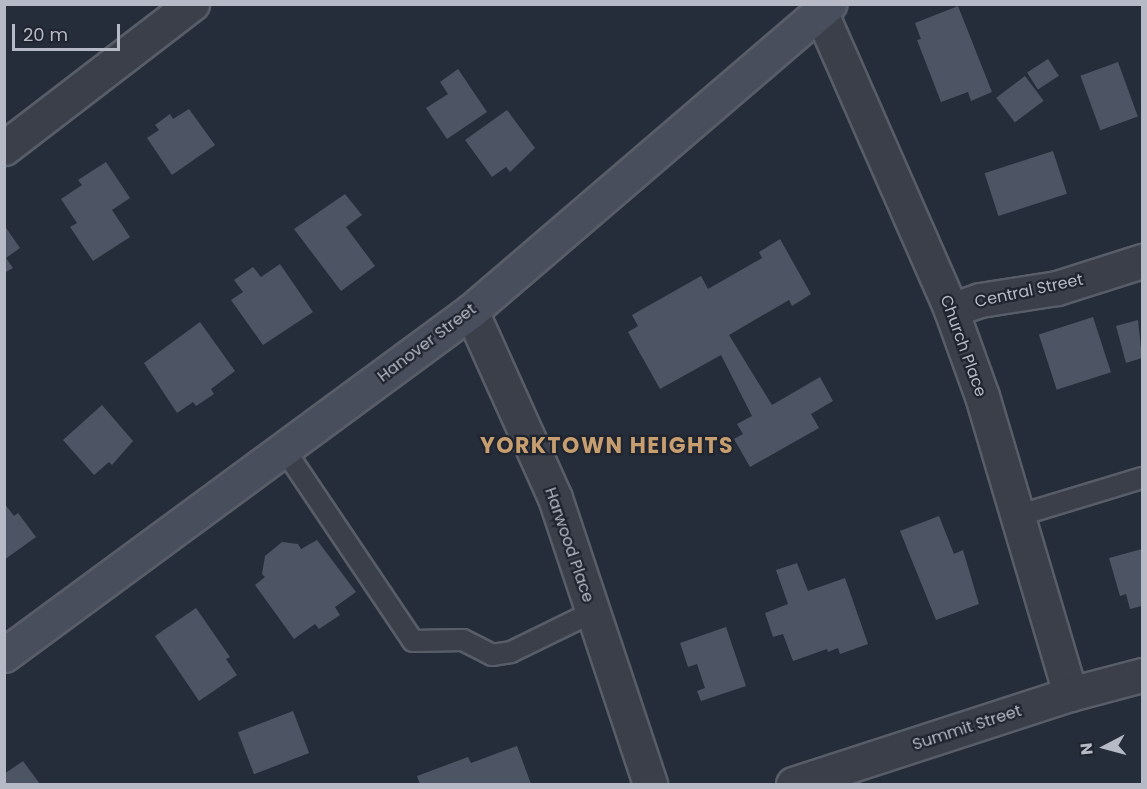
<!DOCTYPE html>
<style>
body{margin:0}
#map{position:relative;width:1147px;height:789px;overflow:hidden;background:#262d3a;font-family:Poppins,sans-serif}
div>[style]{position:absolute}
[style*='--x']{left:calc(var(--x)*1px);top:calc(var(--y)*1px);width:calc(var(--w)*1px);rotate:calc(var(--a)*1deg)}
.building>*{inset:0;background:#4d5463;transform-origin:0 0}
.roads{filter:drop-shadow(2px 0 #585d68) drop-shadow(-2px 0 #585d68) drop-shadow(0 2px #585d68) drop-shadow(0 -2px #585d68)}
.lane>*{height:20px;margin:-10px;padding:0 10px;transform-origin:10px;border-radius:10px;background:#3a3f4a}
.street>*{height:33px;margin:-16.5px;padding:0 16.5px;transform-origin:16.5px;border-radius:16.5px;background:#3a3f4a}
.secondary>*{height:33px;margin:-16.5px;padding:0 16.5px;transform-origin:16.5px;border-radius:16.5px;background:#494e5d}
span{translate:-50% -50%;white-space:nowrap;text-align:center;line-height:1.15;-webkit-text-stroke:4.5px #1f242f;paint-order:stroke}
.street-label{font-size:16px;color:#b6bac6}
.district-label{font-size:22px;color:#c79e70;font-weight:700;letter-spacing:1.5px}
.frame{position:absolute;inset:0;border:6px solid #b6bac6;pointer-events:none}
.north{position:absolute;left:1075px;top:717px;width:60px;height:60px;-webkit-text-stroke:4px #1f242f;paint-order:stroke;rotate:264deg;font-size:16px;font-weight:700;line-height:24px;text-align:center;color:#b6bac6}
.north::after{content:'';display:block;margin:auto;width:21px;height:27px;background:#b6bac6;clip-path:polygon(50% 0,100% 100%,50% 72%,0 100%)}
.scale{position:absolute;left:12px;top:24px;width:108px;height:27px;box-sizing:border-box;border:3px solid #b6bac6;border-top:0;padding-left:8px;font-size:18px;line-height:21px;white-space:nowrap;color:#b6bac6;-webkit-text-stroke:4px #1f242f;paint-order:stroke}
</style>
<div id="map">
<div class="building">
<i style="clip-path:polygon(958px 6px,992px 92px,971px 101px,968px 92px,941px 102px,917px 40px,921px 39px,915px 23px)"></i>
<i style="left:1048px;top:59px;width:20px;height:25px;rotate:57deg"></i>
<i style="left:1118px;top:62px;width:58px;height:40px;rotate:70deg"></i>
<i style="clip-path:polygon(458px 69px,487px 112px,447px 139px,426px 108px,448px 94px,440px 82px)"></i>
<i style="left:1025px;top:76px;width:31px;height:36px;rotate:53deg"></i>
<i style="clip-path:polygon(189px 109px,215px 145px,172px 175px,147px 138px,159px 130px,155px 125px,170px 114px,173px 119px)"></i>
<i style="clip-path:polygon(507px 110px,535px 148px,510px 172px,506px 167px,492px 177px,465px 140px)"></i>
<i style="left:1053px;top:151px;width:45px;height:72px;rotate:72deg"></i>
<i style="clip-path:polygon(106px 162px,130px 198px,112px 210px,130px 237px,93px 261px,70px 227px,77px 223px,61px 199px,82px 185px,78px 180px)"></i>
<i style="clip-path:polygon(345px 194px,362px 215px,346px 227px,375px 266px,341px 291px,294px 229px)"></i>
<i style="clip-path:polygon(4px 225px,20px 248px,6px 258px,13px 268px,4px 273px)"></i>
<i style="clip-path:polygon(780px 239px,811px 294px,792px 306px,789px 300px,729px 335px,772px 405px,820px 377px,833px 401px,811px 414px,819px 428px,750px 467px,734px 439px,743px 434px,737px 424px,752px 416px,721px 355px,660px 389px,628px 332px,638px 326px,632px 315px,701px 276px,708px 289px,762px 258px,759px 252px)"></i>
<i style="clip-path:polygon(280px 264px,313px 312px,263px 345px,231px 300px,243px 292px,234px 280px,253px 267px,261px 277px)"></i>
<i style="left:1093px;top:317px;width:58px;height:57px;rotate:72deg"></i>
<i style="clip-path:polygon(1138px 320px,1142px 358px,1126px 363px,1116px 326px)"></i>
<i style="clip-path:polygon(200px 322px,235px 371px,211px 389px,214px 394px,196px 406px,193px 402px,177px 413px,144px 363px)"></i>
<i style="clip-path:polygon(102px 405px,133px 441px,112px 465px,109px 462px,94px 475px,63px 440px)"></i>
<i style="clip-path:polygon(4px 503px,14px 516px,18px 513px,36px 537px,4px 560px)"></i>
<i style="clip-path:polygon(939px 516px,954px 554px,963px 550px,979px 604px,936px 620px,900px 531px)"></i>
<i style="clip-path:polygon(317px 540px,356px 592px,335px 607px,340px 615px,319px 629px,315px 624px,294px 639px,255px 585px,265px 577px,262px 574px,265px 556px,282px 542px,298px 544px,301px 549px)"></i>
<i style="clip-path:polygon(1142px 549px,1142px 606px,1130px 609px,1126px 594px,1120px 596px,1109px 558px)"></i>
<i style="clip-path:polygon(797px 563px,808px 591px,845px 578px,868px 644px,840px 654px,838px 648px,828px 652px,827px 649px,793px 661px,783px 634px,773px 637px,765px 613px,788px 604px,776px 570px)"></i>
<i style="clip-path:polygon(196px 608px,230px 657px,226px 659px,237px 675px,199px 701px,155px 636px)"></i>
<i style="clip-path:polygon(726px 627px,746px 686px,701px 701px,697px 691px,705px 688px,697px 664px,688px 667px,680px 643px)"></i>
<i style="left:293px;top:711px;width:45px;height:59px;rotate:69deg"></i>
<i style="clip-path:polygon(517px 746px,531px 784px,420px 784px,417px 776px,468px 757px,471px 763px)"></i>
<i style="clip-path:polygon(23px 761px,40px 784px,4px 784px,4px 774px)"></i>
</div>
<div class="roads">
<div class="lane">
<i style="--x:284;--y:449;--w:231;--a:56.1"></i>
<i style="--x:413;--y:641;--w:50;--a:-1.1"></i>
<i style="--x:463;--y:640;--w:33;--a:27"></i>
<i style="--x:492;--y:655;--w:19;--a:-9"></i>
<i style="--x:511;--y:652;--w:89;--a:-26"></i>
<i style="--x:1017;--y:516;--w:131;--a:-16.9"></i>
</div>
<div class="street">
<i style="--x:820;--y:11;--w:326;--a:66.3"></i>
<i style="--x:951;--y:310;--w:91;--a:70.2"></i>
<i style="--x:982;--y:396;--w:311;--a:73.5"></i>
<i style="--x:4;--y:148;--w:237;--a:-37.5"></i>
<i style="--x:951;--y:310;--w:31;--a:-19"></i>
<i style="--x:980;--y:300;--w:78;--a:-8.9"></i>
<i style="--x:1057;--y:288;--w:89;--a:-17.6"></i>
<i style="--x:471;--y:311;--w:205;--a:65.8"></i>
<i style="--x:555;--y:498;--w:301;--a:71.6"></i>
<i style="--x:793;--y:784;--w:291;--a:-18"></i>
<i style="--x:1070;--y:694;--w:74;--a:-14.8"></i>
</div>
<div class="secondary">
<i style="--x:4;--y:655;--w:580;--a:-36.38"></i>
<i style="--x:471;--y:311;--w:472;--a:-40.6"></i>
</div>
</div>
<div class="street-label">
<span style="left:1029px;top:291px;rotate:-12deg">Central Street</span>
<span style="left:427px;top:343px;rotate:-37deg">Hanover Street</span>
<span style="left:963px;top:346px;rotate:70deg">Church Place</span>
<span style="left:569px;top:545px;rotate:71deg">Harwood Place</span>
<span style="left:967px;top:728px;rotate:-18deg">Summit Street</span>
</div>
<div class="district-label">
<span style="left:607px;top:446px">YORKTOWN HEIGHTS</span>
</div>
<div class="frame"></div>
<div class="north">N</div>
<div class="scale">20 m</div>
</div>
